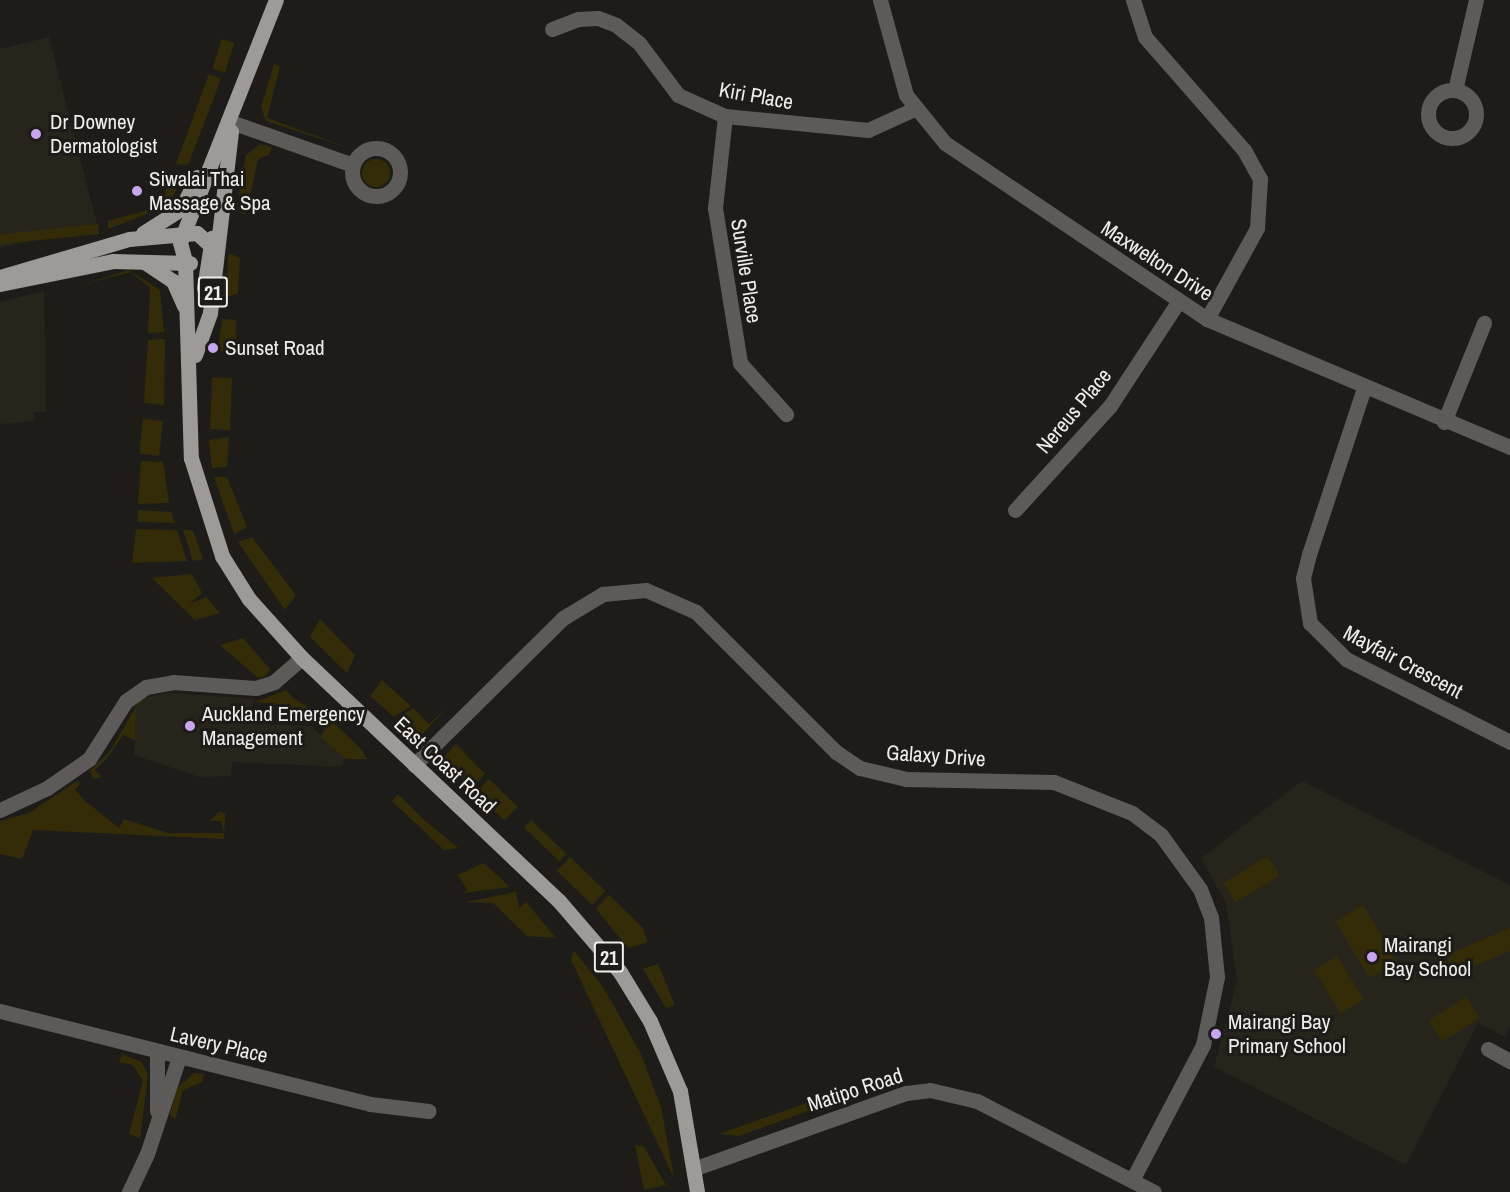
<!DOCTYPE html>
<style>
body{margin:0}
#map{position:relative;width:1510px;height:1192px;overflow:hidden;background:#1d1c18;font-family:"Archivo Narrow",sans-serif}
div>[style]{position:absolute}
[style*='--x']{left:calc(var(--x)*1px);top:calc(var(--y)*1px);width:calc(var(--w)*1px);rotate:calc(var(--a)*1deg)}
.built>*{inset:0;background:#27241b}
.green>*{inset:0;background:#342c09;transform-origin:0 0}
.round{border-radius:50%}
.minor>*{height:15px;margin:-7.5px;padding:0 7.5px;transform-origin:7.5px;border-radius:7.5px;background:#5c5b59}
.minor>.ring{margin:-7.5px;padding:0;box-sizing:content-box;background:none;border:15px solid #5c5b59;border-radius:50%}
.major>*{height:15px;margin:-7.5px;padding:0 7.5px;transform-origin:7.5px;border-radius:7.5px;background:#9c9b97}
.dots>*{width:16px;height:16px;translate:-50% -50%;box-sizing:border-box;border:3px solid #1d1c18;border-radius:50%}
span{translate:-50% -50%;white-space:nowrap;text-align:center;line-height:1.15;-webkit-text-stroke:6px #1d1c18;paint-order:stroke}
.shield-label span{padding:2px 4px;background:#1d1c18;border:2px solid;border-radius:4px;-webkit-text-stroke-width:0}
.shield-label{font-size:20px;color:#efeeeb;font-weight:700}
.street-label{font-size:21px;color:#efeeeb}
.poi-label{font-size:21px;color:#efeeeb}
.left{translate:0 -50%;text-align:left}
</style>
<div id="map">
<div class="built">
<i style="clip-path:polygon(49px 37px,97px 224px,0 248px,0 49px)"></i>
<i style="clip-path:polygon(44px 291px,46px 412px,34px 412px,35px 421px,0 424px,0 302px)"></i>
<i style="clip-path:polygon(169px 693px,253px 699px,253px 724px,311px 726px,346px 759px,341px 767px,232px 762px,231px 776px,200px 777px,134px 755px,136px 709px,147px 697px)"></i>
<i style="clip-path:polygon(1302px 781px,1510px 885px,1510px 1026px,1505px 1037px,1478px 1023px,1406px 1165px,1214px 1067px,1237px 981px,1226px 903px,1201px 858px)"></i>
</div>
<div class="green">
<i style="left:222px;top:39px;width:13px;height:31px;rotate:18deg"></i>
<i style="clip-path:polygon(274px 64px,280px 66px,267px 118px,349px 148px,266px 121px,261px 107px)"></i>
<i style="clip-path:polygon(209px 74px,221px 79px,188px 165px,176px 164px)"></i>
<i style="clip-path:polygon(260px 144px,272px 147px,269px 155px,258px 159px,246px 214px,236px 213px,246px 155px)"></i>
<i class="round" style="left:362px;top:159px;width:28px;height:28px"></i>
<i style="clip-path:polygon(174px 172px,185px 175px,167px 206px,108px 229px,108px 221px,159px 207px)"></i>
<i style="left:98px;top:224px;width:10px;height:101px;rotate:84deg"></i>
<i style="clip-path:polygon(228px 253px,240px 258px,238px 293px,227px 297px)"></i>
<i style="clip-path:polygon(129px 270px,160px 290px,164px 332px,148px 333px,150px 288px,131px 272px,80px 285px)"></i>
<i style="clip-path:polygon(222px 319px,236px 320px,235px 352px,218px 351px)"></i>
<i style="clip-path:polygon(165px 339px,164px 405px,144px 403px,148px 340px)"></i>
<i style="left:232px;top:378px;width:52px;height:20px;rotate:92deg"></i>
<i style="left:143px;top:419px;width:20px;height:35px;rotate:6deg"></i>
<i style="clip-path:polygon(229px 437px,227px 467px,212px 468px,209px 440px)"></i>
<i style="clip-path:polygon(141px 461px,163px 462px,169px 503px,138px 504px)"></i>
<i style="clip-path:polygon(214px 477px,227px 477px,247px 527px,234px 534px)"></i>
<i style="clip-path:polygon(138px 510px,171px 512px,175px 523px,137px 522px)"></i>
<i style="clip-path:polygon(136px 529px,177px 530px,187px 561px,132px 563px)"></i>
<i style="clip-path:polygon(183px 530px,193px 530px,203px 559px,193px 561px)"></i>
<i style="clip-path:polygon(252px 537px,296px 595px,285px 610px,238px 542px)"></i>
<i style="clip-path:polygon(192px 574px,202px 593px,189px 604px,206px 597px,220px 613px,195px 620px,152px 578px)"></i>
<i style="clip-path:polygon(320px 619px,355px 655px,347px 673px,310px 637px)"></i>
<i style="clip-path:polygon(243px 638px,270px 669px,266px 676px,258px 678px,220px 645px)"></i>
<i style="clip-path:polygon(382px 680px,411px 706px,394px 717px,370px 696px)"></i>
<i style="clip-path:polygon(286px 690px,294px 699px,324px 715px,320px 719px,300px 717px,277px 704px,255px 702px)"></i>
<i style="clip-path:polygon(147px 697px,136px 709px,135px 740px,123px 735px,109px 756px,95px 770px,102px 777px,93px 779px,90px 771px,110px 751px,138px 703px)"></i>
<i style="clip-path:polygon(447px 707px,422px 735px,411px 734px,396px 719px,413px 708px,429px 724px)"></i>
<i style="clip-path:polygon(483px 715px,456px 744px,485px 774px,471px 788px,443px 758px)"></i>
<i style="clip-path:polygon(330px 719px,362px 750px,367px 759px,346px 759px,321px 737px)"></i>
<i style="left:489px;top:779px;width:40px;height:19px;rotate:44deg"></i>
<i style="clip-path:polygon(77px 781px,81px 783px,75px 789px,84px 800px,119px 828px,124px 819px,168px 833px,224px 833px,221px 821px,209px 821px,219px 812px,225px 813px,224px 839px,33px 830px,22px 859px,0 854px,0 821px,29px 813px)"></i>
<i style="clip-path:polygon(398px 794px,422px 818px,458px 848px,444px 850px,392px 801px)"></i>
<i style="left:531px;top:820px;width:49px;height:10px;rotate:44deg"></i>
<i style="left:1268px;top:856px;width:23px;height:52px;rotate:59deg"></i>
<i style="left:570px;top:857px;width:49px;height:19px;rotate:44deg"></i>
<i style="clip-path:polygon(483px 863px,486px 865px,510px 887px,463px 893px,467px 890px,458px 875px)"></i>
<i style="clip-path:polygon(516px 892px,519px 908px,526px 902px,556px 938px,527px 936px,493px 903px,465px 902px)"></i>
<i style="clip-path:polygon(609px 895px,642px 927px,648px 942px,628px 948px,596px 909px)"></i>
<i style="left:1363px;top:905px;width:66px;height:32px;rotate:59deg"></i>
<i style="clip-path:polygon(1510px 928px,1510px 951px,1453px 975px,1448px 960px,1453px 952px)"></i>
<i style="clip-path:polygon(574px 951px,603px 987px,641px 1054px,661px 1107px,674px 1178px,571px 960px)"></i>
<i style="left:1337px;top:956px;width:51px;height:27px;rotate:58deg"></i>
<i style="clip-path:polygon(658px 964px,675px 1005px,666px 1008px,643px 969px)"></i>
<i style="left:1466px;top:997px;width:25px;height:44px;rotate:58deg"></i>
<i style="clip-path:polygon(122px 1054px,142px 1062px,148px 1075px,140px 1138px,129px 1134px,143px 1081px,133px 1065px,119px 1062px)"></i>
<i style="clip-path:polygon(194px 1073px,204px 1074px,202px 1082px,183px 1090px,175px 1120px,170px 1115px,177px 1088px)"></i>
<i style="clip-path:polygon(835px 1093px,838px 1100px,739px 1136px,719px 1134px)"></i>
<i style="clip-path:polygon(635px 1145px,644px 1147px,666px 1185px,644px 1190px)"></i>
</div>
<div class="minor">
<i style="--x:880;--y:0;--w:98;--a:74.7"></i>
<i style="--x:906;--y:95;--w:62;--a:50.9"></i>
<i style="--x:945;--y:143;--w:316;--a:33.9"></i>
<i style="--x:1207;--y:319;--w:329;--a:22.9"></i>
<i style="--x:1133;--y:0;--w:39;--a:72"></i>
<i style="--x:1145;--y:37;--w:150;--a:48.8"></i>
<i style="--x:1244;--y:150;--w:33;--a:61"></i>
<i style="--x:1260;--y:179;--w:49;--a:93.5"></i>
<i style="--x:1257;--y:228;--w:104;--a:118.8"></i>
<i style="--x:552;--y:29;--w:28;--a:-21"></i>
<i style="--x:578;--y:19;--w:20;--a:-3"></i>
<i style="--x:598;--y:18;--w:19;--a:21"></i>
<i style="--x:616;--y:25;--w:29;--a:38"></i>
<i style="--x:639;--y:43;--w:65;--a:53.1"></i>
<i style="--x:678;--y:95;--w:51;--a:24.1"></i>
<i style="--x:725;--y:116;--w:144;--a:5.6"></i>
<i style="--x:868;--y:130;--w:51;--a:-24.5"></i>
<i class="ring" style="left:1428px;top:90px;width:33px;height:33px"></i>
<i style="--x:1455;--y:90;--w:92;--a:-76.9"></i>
<i style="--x:725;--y:116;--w:93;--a:96.2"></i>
<i style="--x:715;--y:208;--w:157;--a:80.8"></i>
<i style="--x:740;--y:363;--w:69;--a:48"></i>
<i style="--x:231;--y:122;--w:129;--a:19.4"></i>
<i class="ring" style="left:352px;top:148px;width:33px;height:33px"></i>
<i style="--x:1364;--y:388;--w:175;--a:108.3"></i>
<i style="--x:1309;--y:554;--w:25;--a:104"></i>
<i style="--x:1303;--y:578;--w:46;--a:81.2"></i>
<i style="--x:1310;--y:623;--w:51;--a:45"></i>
<i style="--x:1346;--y:659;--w:184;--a:26.8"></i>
<i style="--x:1444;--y:422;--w:107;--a:-68"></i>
<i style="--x:1015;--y:510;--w:141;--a:-47.6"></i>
<i style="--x:1110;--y:406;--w:124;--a:-56.8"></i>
<i style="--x:414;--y:765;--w:209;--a:-44.6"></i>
<i style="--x:563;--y:618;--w:47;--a:-31"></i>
<i style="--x:603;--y:594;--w:43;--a:-5.3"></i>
<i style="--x:646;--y:590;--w:55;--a:23.7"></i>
<i style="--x:696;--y:612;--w:198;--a:45"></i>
<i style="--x:836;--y:752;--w:29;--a:34"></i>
<i style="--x:860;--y:768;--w:47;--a:13.4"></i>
<i style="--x:906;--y:779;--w:148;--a:1.2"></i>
<i style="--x:1054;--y:782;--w:84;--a:21.7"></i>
<i style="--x:1132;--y:813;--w:36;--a:37"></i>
<i style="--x:1161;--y:835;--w:67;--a:54.2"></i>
<i style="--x:1200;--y:889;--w:30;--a:69"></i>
<i style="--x:1211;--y:917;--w:60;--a:84.3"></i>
<i style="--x:1217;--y:977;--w:69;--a:101.6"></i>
<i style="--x:1203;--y:1045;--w:153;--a:117.7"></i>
<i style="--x:0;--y:810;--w:52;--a:-25.1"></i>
<i style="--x:47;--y:788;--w:51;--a:-34.6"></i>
<i style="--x:89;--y:759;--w:69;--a:-57.5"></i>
<i style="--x:126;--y:701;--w:24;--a:-35"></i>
<i style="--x:146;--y:687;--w:27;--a:-10"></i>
<i style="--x:173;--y:682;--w:83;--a:4.1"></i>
<i style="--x:256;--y:688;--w:19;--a:-18"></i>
<i style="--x:274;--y:682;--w:37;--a:-41"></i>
<i style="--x:0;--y:1011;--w:382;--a:14.1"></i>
<i style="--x:370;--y:1104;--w:59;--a:6.8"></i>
<i style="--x:1488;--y:1049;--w:25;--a:29"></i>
<i style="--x:157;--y:1052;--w:59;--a:90"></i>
<i style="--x:696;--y:1168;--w:223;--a:-19.7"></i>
<i style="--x:906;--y:1093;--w:24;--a:-7"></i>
<i style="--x:930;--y:1090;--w:48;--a:13.2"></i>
<i style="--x:977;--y:1101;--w:199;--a:27.2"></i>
<i style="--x:129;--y:1192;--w:42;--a:-64.7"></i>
<i style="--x:147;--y:1154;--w:102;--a:-71.7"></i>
</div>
<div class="major">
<i style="--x:143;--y:233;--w:45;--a:-32.3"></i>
<i style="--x:181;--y:209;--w:36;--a:-63"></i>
<i style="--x:185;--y:261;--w:197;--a:88.3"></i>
<i style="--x:191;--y:458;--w:103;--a:72.4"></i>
<i style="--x:222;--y:556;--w:51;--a:57.9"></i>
<i style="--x:249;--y:599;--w:79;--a:48.1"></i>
<i style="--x:302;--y:658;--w:354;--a:43.4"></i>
<i style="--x:559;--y:901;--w:94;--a:49.3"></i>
<i style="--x:620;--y:972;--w:57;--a:58.5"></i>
<i style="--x:650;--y:1021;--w:76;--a:66.8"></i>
<i style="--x:680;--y:1091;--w:102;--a:80.4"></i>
<i style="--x:185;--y:261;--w:20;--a:-105"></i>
<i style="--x:180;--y:242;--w:260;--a:-68.4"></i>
<i style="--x:146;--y:263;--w:32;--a:34"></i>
<i style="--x:173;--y:281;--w:27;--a:66"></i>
<i style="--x:0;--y:277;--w:134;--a:-16.4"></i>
<i style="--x:129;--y:239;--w:68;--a:-5"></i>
<i style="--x:197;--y:233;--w:18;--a:43"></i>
<i style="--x:0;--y:284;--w:115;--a:-11.5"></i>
<i style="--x:113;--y:261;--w:77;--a:1.5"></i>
<i style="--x:204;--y:288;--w:51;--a:-80.9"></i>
<i style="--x:195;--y:355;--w:45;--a:-70.3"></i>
<i style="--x:210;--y:313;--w:183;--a:-83.4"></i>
</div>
<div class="dots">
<i style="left:36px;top:134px;background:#c8a6ef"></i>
<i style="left:137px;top:191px;background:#c8a6ef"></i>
<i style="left:213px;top:348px;background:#c8a6ef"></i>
<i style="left:190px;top:726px;background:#c8a6ef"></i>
<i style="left:1372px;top:957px;background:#c8a6ef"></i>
<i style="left:1216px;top:1034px;background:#c8a6ef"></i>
</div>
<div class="shield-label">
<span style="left:213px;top:292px">21</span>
<span style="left:609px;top:957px">21</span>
</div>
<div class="street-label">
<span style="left:756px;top:96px;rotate:10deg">Kiri Place</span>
<span style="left:1157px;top:261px;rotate:33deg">Maxwelton Drive</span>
<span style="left:746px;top:271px;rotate:81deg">Surville Place</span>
<span style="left:1074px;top:411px;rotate:-50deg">Nereus Place</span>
<span style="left:1403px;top:662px;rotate:28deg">Mayfair Crescent</span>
<span style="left:936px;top:756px;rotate:4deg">Galaxy Drive</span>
<span style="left:445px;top:765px;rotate:43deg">East Coast Road</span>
<span style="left:219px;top:1045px;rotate:13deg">Lavery Place</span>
<span style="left:855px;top:1090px;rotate:-18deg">Matipo Road</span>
</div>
<div class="poi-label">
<span class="left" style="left:50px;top:134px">Dr Downey<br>Dermatologist</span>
<span class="left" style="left:149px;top:191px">Siwalai Thai<br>Massage &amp; Spa</span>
<span class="left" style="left:225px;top:348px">Sunset Road</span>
<span class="left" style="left:202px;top:726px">Auckland Emergency<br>Management</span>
<span class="left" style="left:1384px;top:957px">Mairangi<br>Bay School</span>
<span class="left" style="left:1228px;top:1034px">Mairangi Bay<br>Primary School</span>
</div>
</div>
